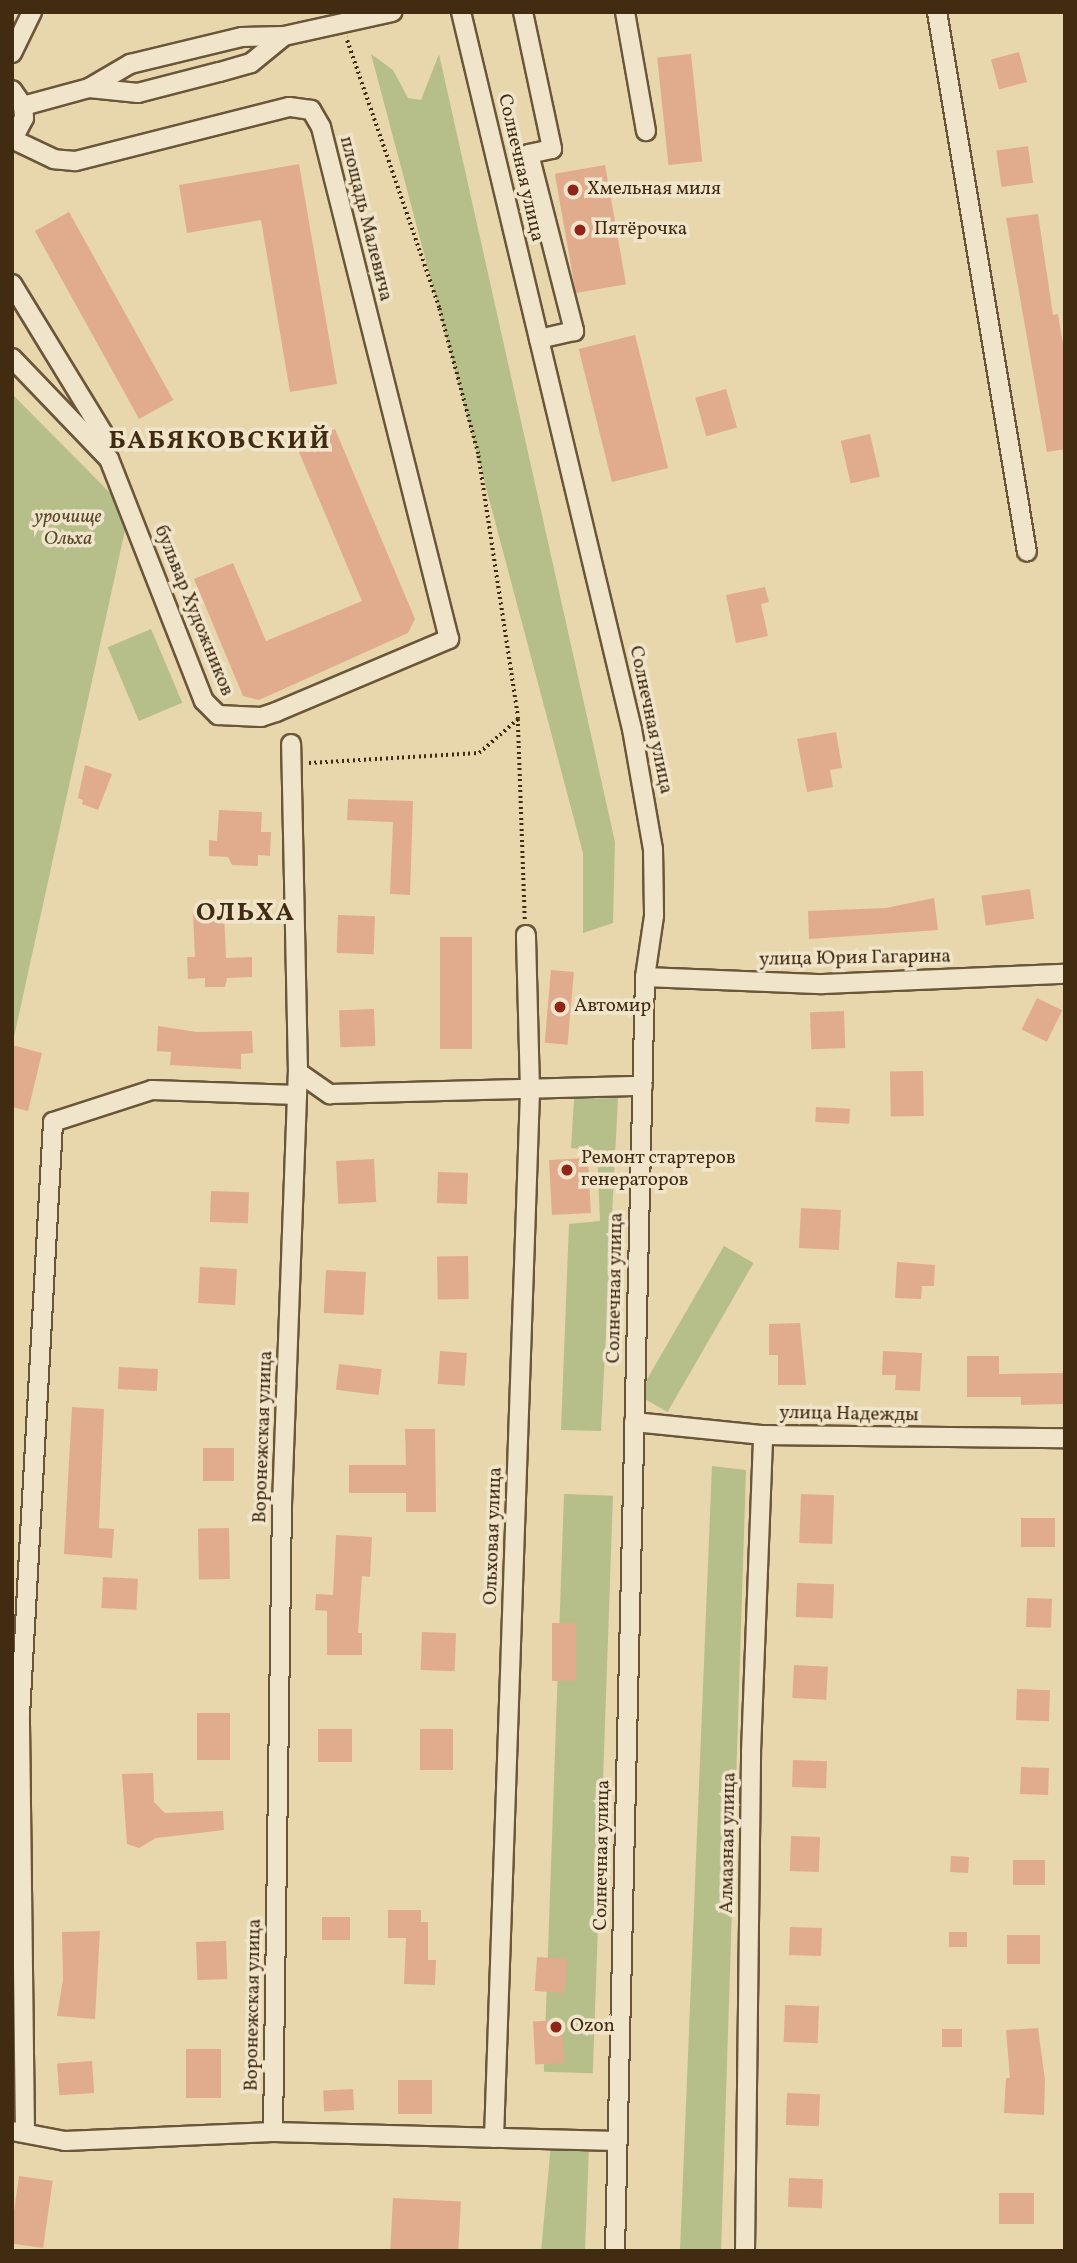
<!DOCTYPE html>
<meta charset="utf-8">
<style>
body{margin:0}
#map{position:relative;width:1077px;height:2263px;overflow:hidden;background:#e8d6ad;font-family:Vollkorn,serif}
div>[style]{position:absolute}
[style*='--x']{left:calc(var(--x)*1px);top:calc(var(--y)*1px);width:calc(var(--w)*1px);rotate:calc(var(--a)*1deg)}
.green>*{inset:0;background:#b6be8a;transform-origin:0 0}
.building>*{inset:0;background:#e1ac8d;transform-origin:0 0}
.path>*{height:3.5px;margin-top:-1.75px;transform-origin:0;background:repeating-linear-gradient(90deg,#412c12 0 2px,transparent 0 5.5px)}
.roads{filter:drop-shadow(2px 0 #6b5639) drop-shadow(-2px 0 #6b5639) drop-shadow(0 2px #6b5639) drop-shadow(0 -2px #6b5639)}
.minor>*{height:18px;margin:-9px;padding:0 9px;transform-origin:9px;border-radius:9px;background:#f0e4ca}
.dots>*{width:19px;height:19px;translate:-50% -50%;box-sizing:border-box;border:4px solid #f0e4ca;border-radius:50%}
span{translate:-50% -50%;white-space:nowrap;text-align:center;line-height:1.15;-webkit-text-stroke:7px #f0e4ca;paint-order:stroke}
.street-label{font-size:19px;color:#412c12}
.poi-label{font-size:19px;color:#412c12}
.left{translate:0 -50%;text-align:left}
.park-label{font-size:19px;color:#58492a;font-style:italic}
.district-label{font-size:26px;color:#412c12;font-weight:700;letter-spacing:2px}
.frame{position:absolute;inset:0;border:14px solid #412c12;pointer-events:none}
</style>
<div id="map">
<div class="green">
<i style="clip-path:polygon(371px 54px,393px 70px,408px 98px,421px 100px,439px 54px,615px 842px,613px 923px,583px 933px,583px 853px)"></i>
<i style="clip-path:polygon(12px 394px,129px 512px,12px 1046px)"></i>
<i style="left:151px;top:629px;width:80px;height:47px;rotate:67deg"></i>
<i style="clip-path:polygon(618px 1098px,601px 1431px,561px 1430px,569px 1224px,600px 1221px,597px 1150px,571px 1148px,574px 1099px)"></i>
<i style="left:724px;top:1246px;width:34px;height:172px;rotate:30deg"></i>
<i style="clip-path:polygon(712px 1466px,746px 1470px,721px 2251px,680px 2251px)"></i>
<i style="left:564px;top:1494px;width:49px;height:578px;rotate:2deg"></i>
<i style="clip-path:polygon(552px 2134px,589px 2146px,585px 2251px,541px 2251px)"></i>
</div>
<div class="building">
<i style="left:1019px;top:52px;width:31px;height:29px;rotate:75deg"></i>
<i style="left:691px;top:54px;width:108px;height:34px;rotate:84deg"></i>
<i style="left:1028px;top:146px;width:37px;height:32px;rotate:82deg"></i>
<i style="clip-path:polygon(299px 164px,337px 384px,290px 392px,261px 220px,187px 233px,179px 185px)"></i>
<i style="left:605px;top:165px;width:121px;height:51px;rotate:80deg"></i>
<i style="left:69px;top:212px;width:215px;height:39px;rotate:61deg"></i>
<i style="clip-path:polygon(1038px 214px,1053px 315px,1058px 314px,1065px 356px,1065px 449px,1047px 452px,1006px 218px)"></i>
<i style="left:635px;top:335px;width:137px;height:58px;rotate:76deg"></i>
<i style="left:726px;top:389px;width:40px;height:32px;rotate:74deg"></i>
<i style="clip-path:polygon(335px 429px,415px 619px,408px 633px,259px 700px,243px 696px,194px 579px,233px 563px,266px 641px,362px 601px,296px 445px)"></i>
<i style="left:870px;top:434px;width:44px;height:30px;rotate:77deg"></i>
<i style="clip-path:polygon(765px 587px,769px 602px,761px 604px,768px 636px,736px 643px,726px 595px)"></i>
<i style="clip-path:polygon(836px 732px,842px 768px,830px 770px,833px 787px,807px 792px,797px 739px)"></i>
<i style="clip-path:polygon(85px 765px,112px 774px,98px 810px,82px 804px,83px 800px,78px 798px)"></i>
<i style="clip-path:polygon(348px 799px,413px 801px,410px 895px,390px 894px,393px 822px,347px 820px)"></i>
<i style="clip-path:polygon(219px 810px,262px 812px,261px 832px,271px 832px,270px 856px,258px 855px,258px 866px,232px 865px,228px 857px,209px 856px,209px 840px,217px 841px)"></i>
<i style="left:1030px;top:889px;width:30px;height:49px;rotate:82deg"></i>
<i style="clip-path:polygon(934px 898px,938px 930px,809px 939px,808px 911px,886px 908px)"></i>
<i style="clip-path:polygon(224px 913px,226px 958px,252px 957px,252px 977px,227px 978px,225px 987px,205px 987px,205px 978px,188px 979px,187px 957px,195px 957px,193px 914px)"></i>
<i style="left:338px;top:915px;width:37px;height:38px;rotate:2deg"></i>
<i style="left:440px;top:937px;width:32px;height:112px"></i>
<i style="left:551px;top:970px;width:23px;height:73px;rotate:5deg"></i>
<i style="left:1037px;top:998px;width:28px;height:35px;rotate:26deg"></i>
<i style="left:374px;top:1009px;width:37px;height:35px;rotate:88deg"></i>
<i style="left:844px;top:1011px;width:37px;height:34px;rotate:88deg"></i>
<i style="clip-path:polygon(158px 1026px,197px 1032px,252px 1031px,253px 1053px,241px 1054px,241px 1069px,170px 1065px,171px 1052px,157px 1051px)"></i>
<i style="clip-path:polygon(12px 1045px,42px 1053px,28px 1111px,12px 1107px)"></i>
<i style="left:923px;top:1071px;width:45px;height:33px;rotate:89deg"></i>
<i style="left:816px;top:1107px;width:34px;height:15px;rotate:3deg"></i>
<i style="left:588px;top:1158px;width:55px;height:39px;rotate:87deg"></i>
<i style="left:374px;top:1159px;width:43px;height:38px;rotate:87deg"></i>
<i style="left:438px;top:1172px;width:30px;height:31px;rotate:2deg"></i>
<i style="left:211px;top:1191px;width:38px;height:31px;rotate:2deg"></i>
<i style="left:801px;top:1208px;width:40px;height:40px;rotate:3deg"></i>
<i style="left:468px;top:1256px;width:43px;height:31px;rotate:89deg"></i>
<i style="clip-path:polygon(897px 1262px,935px 1265px,934px 1286px,922px 1286px,921px 1299px,895px 1298px)"></i>
<i style="left:200px;top:1267px;width:37px;height:36px;rotate:3deg"></i>
<i style="left:326px;top:1270px;width:40px;height:43px;rotate:3deg"></i>
<i style="clip-path:polygon(800px 1323px,806px 1385px,778px 1385px,778px 1355px,769px 1355px,769px 1324px)"></i>
<i style="left:440px;top:1351px;width:27px;height:33px;rotate:4deg"></i>
<i style="clip-path:polygon(883px 1351px,922px 1353px,920px 1391px,895px 1390px,896px 1375px,882px 1375px)"></i>
<i style="clip-path:polygon(967px 1356px,999px 1356px,999px 1374px,1063px 1373px,1063px 1404px,1021px 1405px,1021px 1397px,967px 1397px)"></i>
<i style="left:339px;top:1364px;width:43px;height:26px;rotate:7deg"></i>
<i style="left:119px;top:1367px;width:39px;height:22px;rotate:3deg"></i>
<i style="clip-path:polygon(72px 1407px,104px 1409px,99px 1528px,114px 1529px,112px 1558px,64px 1554px)"></i>
<i style="clip-path:polygon(405px 1429px,435px 1429px,436px 1512px,406px 1512px,406px 1493px,349px 1493px,349px 1465px,406px 1465px)"></i>
<i style="left:203px;top:1448px;width:31px;height:33px"></i>
<i style="left:801px;top:1494px;width:33px;height:49px;rotate:2deg"></i>
<i style="left:1021px;top:1518px;width:34px;height:29px"></i>
<i style="left:229px;top:1528px;width:51px;height:31px;rotate:89deg"></i>
<i style="clip-path:polygon(336px 1535px,372px 1537px,370px 1577px,362px 1576px,358px 1633px,362px 1633px,362px 1655px,327px 1655px,327px 1611px,315px 1610px,316px 1594px,333px 1595px)"></i>
<i style="left:103px;top:1577px;width:35px;height:31px;rotate:3deg"></i>
<i style="left:797px;top:1583px;width:37px;height:34px;rotate:2deg"></i>
<i style="left:1027px;top:1598px;width:25px;height:29px;rotate:2deg"></i>
<i style="left:552px;top:1623px;width:24px;height:58px"></i>
<i style="left:422px;top:1632px;width:34px;height:38px;rotate:2deg"></i>
<i style="left:794px;top:1665px;width:34px;height:33px;rotate:3deg"></i>
<i style="left:1017px;top:1689px;width:33px;height:31px;rotate:2deg"></i>
<i style="left:197px;top:1713px;width:33px;height:47px"></i>
<i style="left:318px;top:1729px;width:34px;height:33px"></i>
<i style="left:420px;top:1729px;width:33px;height:41px"></i>
<i style="left:793px;top:1760px;width:34px;height:27px;rotate:2deg"></i>
<i style="left:1021px;top:1767px;width:28px;height:27px;rotate:2deg"></i>
<i style="clip-path:polygon(153px 1773px,154px 1802px,165px 1813px,223px 1811px,224px 1830px,156px 1838px,139px 1848px,127px 1844px,122px 1774px)"></i>
<i style="left:791px;top:1836px;width:29px;height:35px;rotate:2deg"></i>
<i style="left:951px;top:1856px;width:18px;height:16px;rotate:3deg"></i>
<i style="left:1013px;top:1860px;width:32px;height:25px"></i>
<i style="clip-path:polygon(388px 1910px,421px 1910px,421px 1922px,428px 1922px,428px 1960px,436px 1960px,435px 1985px,404px 1984px,406px 1938px,388px 1938px)"></i>
<i style="left:322px;top:1917px;width:28px;height:23px"></i>
<i style="left:790px;top:1927px;width:32px;height:28px;rotate:2deg"></i>
<i style="clip-path:polygon(100px 1931px,95px 2019px,57px 2016px,63px 1980px,62px 1932px)"></i>
<i style="left:949px;top:1932px;width:18px;height:15px"></i>
<i style="left:1007px;top:1935px;width:33px;height:29px"></i>
<i style="left:226px;top:1941px;width:38px;height:30px;rotate:88deg"></i>
<i style="left:537px;top:1957px;width:30px;height:34px;rotate:4deg"></i>
<i style="left:785px;top:2005px;width:34px;height:37px;rotate:2deg"></i>
<i style="left:562px;top:2020px;width:43px;height:29px;rotate:87deg"></i>
<i style="clip-path:polygon(1038px 2028px,1045px 2080px,1044px 2115px,1004px 2113px,1006px 2078px,1010px 2078px,1006px 2030px)"></i>
<i style="left:942px;top:2029px;width:20px;height:18px"></i>
<i style="left:186px;top:2049px;width:35px;height:49px"></i>
<i style="left:92px;top:2061px;width:32px;height:35px;rotate:86deg"></i>
<i style="left:398px;top:2080px;width:34px;height:34px"></i>
<i style="left:353px;top:2089px;width:21px;height:30px;rotate:87deg"></i>
<i style="left:787px;top:2093px;width:33px;height:32px;rotate:2deg"></i>
<i style="left:19px;top:2176px;width:34px;height:68px;rotate:8deg"></i>
<i style="left:789px;top:2178px;width:34px;height:29px;rotate:2deg"></i>
<i style="left:999px;top:2193px;width:35px;height:31px"></i>
<i style="left:393px;top:2198px;width:68px;height:53px;rotate:3deg"></i>
</div>
<div class="path">
<i style="--x:518;--y:719;--w:201;--a:88"></i>
<i style="--x:309;--y:763;--w:170;--a:-3.4"></i>
<i style="--x:479;--y:753;--w:52;--a:-41.1"></i>
<i style="--x:518;--y:719;--w:268;--a:-98.6"></i>
<i style="--x:478;--y:454;--w:151;--a:-105"></i>
<i style="--x:439;--y:308;--w:286;--a:-109"></i>
</div>
<div class="roads">
<div class="minor">
<i style="--x:461;--y:12;--w:737;--a:76.59"></i>
<i style="--x:632;--y:729;--w:122;--a:80.1"></i>
<i style="--x:653;--y:849;--w:67;--a:89.1"></i>
<i style="--x:654;--y:916;--w:62;--a:98.4"></i>
<i style="--x:645;--y:977;--w:1274;--a:91.35"></i>
<i style="--x:523;--y:12;--w:140;--a:78"></i>
<i style="--x:552;--y:149;--w:24;--a:168"></i>
<i style="--x:529;--y:154;--w:183;--a:75.7"></i>
<i style="--x:574;--y:331;--w:36;--a:167"></i>
<i style="--x:625;--y:12;--w:121;--a:80"></i>
<i style="--x:937;--y:12;--w:547;--a:80.54"></i>
<i style="--x:284;--y:36;--w:43;--a:140.7"></i>
<i style="--x:251;--y:63;--w:33;--a:164"></i>
<i style="--x:219;--y:72;--w:84;--a:165.5"></i>
<i style="--x:138;--y:93;--w:49;--a:-174.2"></i>
<i style="--x:89;--y:88;--w:48;--a:-30.3"></i>
<i style="--x:130;--y:64;--w:115;--a:-13.6"></i>
<i style="--x:242;--y:37;--w:42;--a:-1.4"></i>
<i style="--x:284;--y:36;--w:111;--a:-12.5"></i>
<i style="--x:12;--y:53;--w:46;--a:-64"></i>
<i style="--x:12;--y:90;--w:19;--a:55"></i>
<i style="--x:23;--y:106;--w:12;--a:85"></i>
<i style="--x:24;--y:118;--w:26;--a:118"></i>
<i style="--x:23;--y:106;--w:68;--a:-15.3"></i>
<i style="--x:12;--y:284;--w:184;--a:58.6"></i>
<i style="--x:12;--y:358;--w:140;--a:46.2"></i>
<i style="--x:109;--y:459;--w:260;--a:68.6"></i>
<i style="--x:204;--y:701;--w:20;--a:45"></i>
<i style="--x:218;--y:715;--w:43;--a:2.7"></i>
<i style="--x:261;--y:717;--w:16;--a:-18"></i>
<i style="--x:276;--y:712;--w:188;--a:-22.9"></i>
<i style="--x:449;--y:639;--w:528;--a:-104.04"></i>
<i style="--x:321;--y:127;--w:20;--a:-120"></i>
<i style="--x:311;--y:110;--w:22;--a:-172"></i>
<i style="--x:289;--y:107;--w:221;--a:165.8"></i>
<i style="--x:75;--y:161;--w:21;--a:-175"></i>
<i style="--x:54;--y:159;--w:44;--a:-154.6"></i>
<i style="--x:645;--y:977;--w:178;--a:2.3"></i>
<i style="--x:823;--y:984;--w:242;--a:-2.4"></i>
<i style="--x:298;--y:1072;--w:39;--a:35"></i>
<i style="--x:330;--y:1094;--w:313;--a:-1.5"></i>
<i style="--x:634;--y:1422;--w:130;--a:5.8"></i>
<i style="--x:763;--y:1435;--w:302;--a:0.6"></i>
<i style="--x:12;--y:2131;--w:54;--a:10.7"></i>
<i style="--x:65;--y:2141;--w:208;--a:-2.5"></i>
<i style="--x:273;--y:2132;--w:344;--a:1.5"></i>
<i style="--x:273;--y:2132;--w:627;--a:-89.18"></i>
<i style="--x:282;--y:1505;--w:433;--a:-87.9"></i>
<i style="--x:298;--y:1072;--w:328;--a:-91.2"></i>
<i style="--x:25;--y:2133;--w:418;--a:-90.7"></i>
<i style="--x:20;--y:1715;--w:594;--a:-86.81"></i>
<i style="--x:53;--y:1122;--w:104;--a:-17.9"></i>
<i style="--x:152;--y:1090;--w:145;--a:2"></i>
<i style="--x:494;--y:2138;--w:1049;--a:-88.03"></i>
<i style="--x:530;--y:1090;--w:155;--a:-91.5"></i>
<i style="--x:745;--y:2251;--w:499;--a:-89.3"></i>
<i style="--x:751;--y:1752;--w:317;--a:-87.8"></i>
</div>
</div>
<div class="dots">
<i style="left:573px;top:190px;background:#8f2418"></i>
<i style="left:580px;top:230px;background:#8f2418"></i>
<i style="left:560px;top:1007px;background:#8f2418"></i>
<i style="left:567px;top:1170px;background:#8f2418"></i>
<i style="left:556px;top:2027px;background:#8f2418"></i>
</div>
<div class="street-label">
<span style="left:520px;top:168px;rotate:77deg">Солнечная улица</span>
<span style="left:365px;top:219px;rotate:76deg">площадь Малевича</span>
<span style="left:193px;top:611px;rotate:68deg">бульвар Художников</span>
<span style="left:650px;top:720px;rotate:78deg">Солнечная улица</span>
<span style="left:855px;top:959px;rotate:-1deg">улица Юрия Гагарина</span>
<span style="left:616px;top:1288px;rotate:-89deg">Солнечная улица</span>
<span style="left:849px;top:1415px;rotate:1deg">улица Надежды</span>
<span style="left:264px;top:1437px;rotate:-88deg">Воронежская улица</span>
<span style="left:494px;top:1536px;rotate:-88deg">Ольховая улица</span>
<span style="left:729px;top:1843px;rotate:-89deg">Алмазная улица</span>
<span style="left:603px;top:1855px;rotate:-89deg">Солнечная улица</span>
<span style="left:254px;top:2005px;rotate:-89deg">Воронежская улица</span>
</div>
<div class="poi-label">
<span class="left" style="left:587px;top:190px">Хмельная миля</span>
<span class="left" style="left:594px;top:230px">Пятёрочка</span>
<span class="left" style="left:574px;top:1007px">Автомир</span>
<span class="left" style="left:581px;top:1170px">Ремонт стартеров<br>генераторов</span>
<span class="left" style="left:570px;top:2027px">Ozon</span>
</div>
<div class="park-label">
<span style="left:68px;top:529px">урочище<br>Ольха</span>
</div>
<div class="district-label">
<span style="left:220px;top:442px">БАБЯКОВСКИЙ</span>
<span style="left:246px;top:914px">ОЛЬХА</span>
</div>
<div class="frame"></div>
</div>
